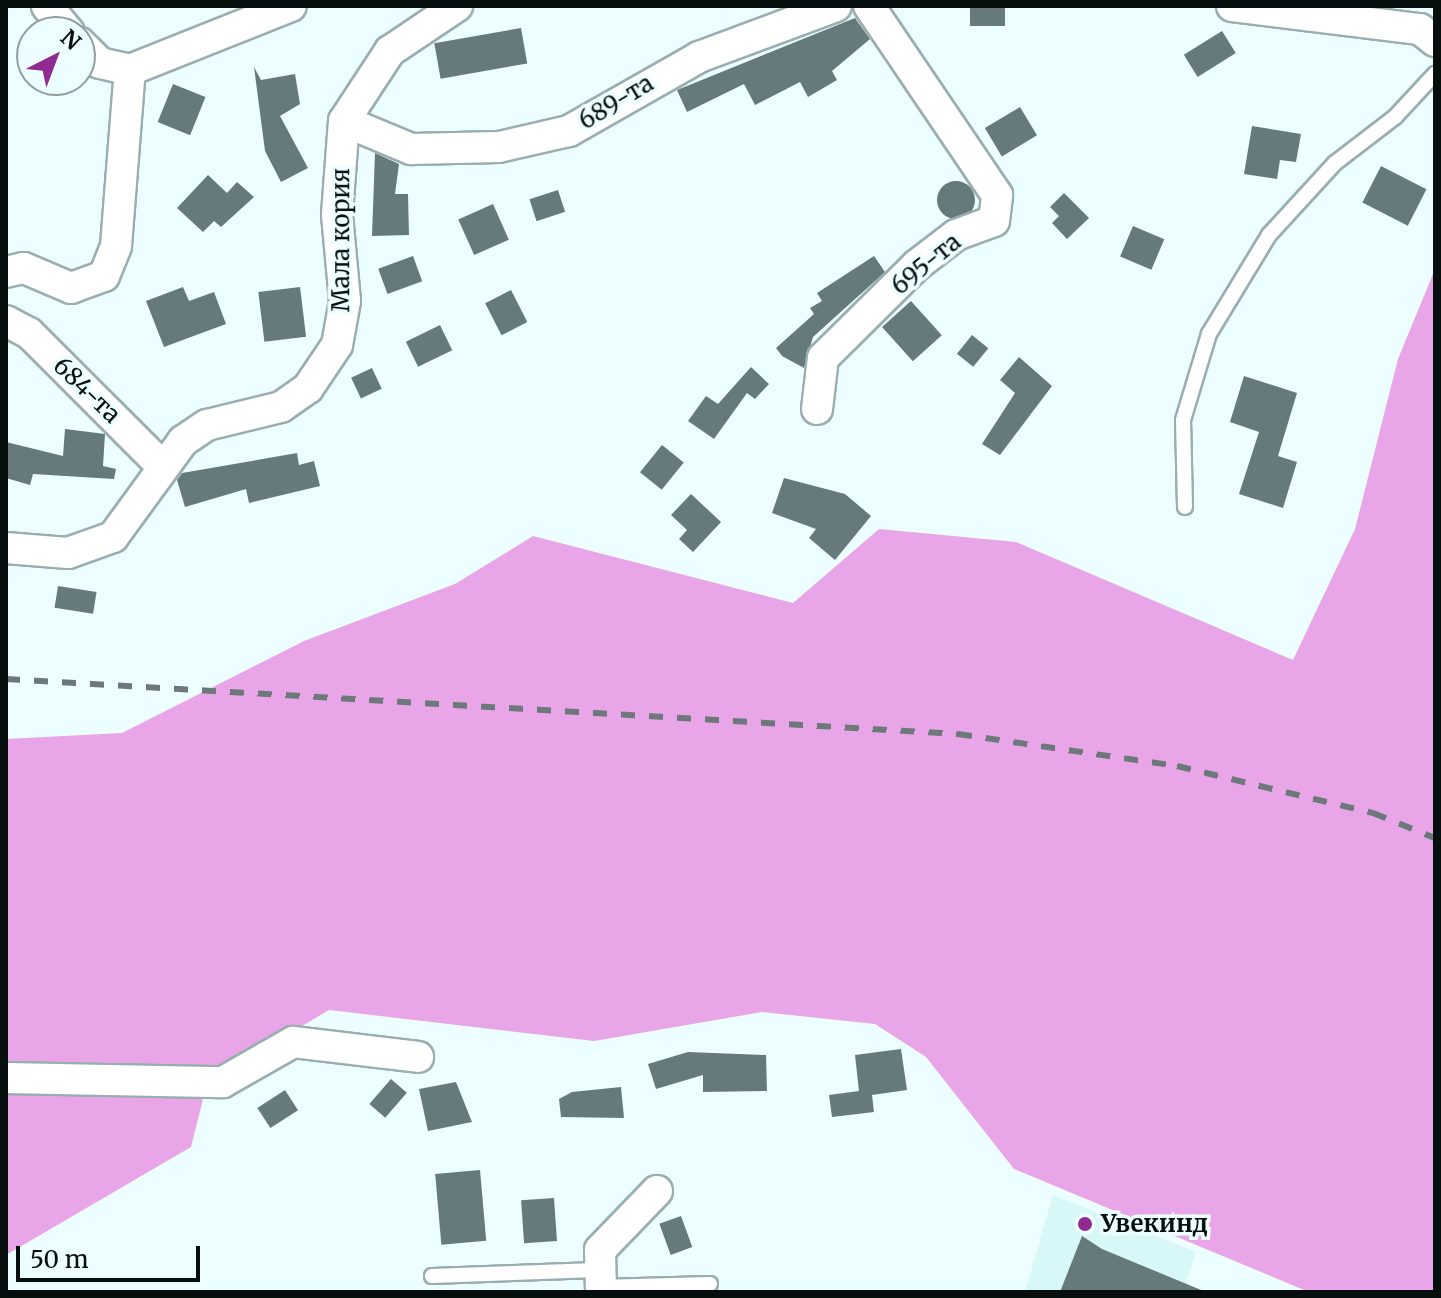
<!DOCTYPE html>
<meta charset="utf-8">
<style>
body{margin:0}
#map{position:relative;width:1441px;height:1298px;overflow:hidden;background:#ecfeff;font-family:Merriweather,serif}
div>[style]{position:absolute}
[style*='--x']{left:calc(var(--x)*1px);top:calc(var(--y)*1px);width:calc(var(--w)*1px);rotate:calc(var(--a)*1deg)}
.built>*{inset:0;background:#d7f7f8}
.forest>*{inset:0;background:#e8a5e7}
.building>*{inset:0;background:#667a7b;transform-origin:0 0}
.round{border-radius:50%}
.roads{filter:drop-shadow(2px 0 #99aeaf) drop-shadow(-2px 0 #99aeaf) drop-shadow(0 2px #99aeaf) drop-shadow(0 -2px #99aeaf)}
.lane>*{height:14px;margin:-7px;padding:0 7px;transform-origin:7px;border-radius:7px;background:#fff}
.street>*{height:30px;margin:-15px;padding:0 15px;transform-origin:15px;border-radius:15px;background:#fff}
.rail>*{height:6px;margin-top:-3px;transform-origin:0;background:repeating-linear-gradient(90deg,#6c7879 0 14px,transparent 0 28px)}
.dots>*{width:22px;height:22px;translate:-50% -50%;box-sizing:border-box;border:4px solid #ecfeff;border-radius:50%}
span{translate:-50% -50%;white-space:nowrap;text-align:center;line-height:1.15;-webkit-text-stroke:7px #ecfeff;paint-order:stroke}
.street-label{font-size:24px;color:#070e0e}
.poi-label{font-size:24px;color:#070e0e;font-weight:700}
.left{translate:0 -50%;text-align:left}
.frame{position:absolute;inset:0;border:8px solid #070e0e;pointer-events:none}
.north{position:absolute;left:16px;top:16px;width:80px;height:80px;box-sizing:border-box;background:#ecfeff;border:2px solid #909e9f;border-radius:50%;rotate:42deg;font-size:22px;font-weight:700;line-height:32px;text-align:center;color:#070e0e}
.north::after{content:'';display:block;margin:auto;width:28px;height:36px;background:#902b92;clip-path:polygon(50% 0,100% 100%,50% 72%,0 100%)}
.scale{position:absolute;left:16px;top:1246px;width:184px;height:36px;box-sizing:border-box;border:4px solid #070e0e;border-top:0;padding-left:10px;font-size:24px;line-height:28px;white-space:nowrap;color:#070e0e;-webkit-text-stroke:6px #ecfeff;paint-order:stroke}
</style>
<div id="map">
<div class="built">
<i style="clip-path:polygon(1053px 1195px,1196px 1252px,1183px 1292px,1025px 1292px)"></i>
</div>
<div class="forest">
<i style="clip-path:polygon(1435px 269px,1435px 1292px,1309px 1292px,1014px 1169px,926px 1057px,875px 1024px,762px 1012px,594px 1041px,329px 1010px,207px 1083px,191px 1147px,6px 1255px,6px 739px,122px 733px,304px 641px,455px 584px,533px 536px,793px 603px,879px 529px,1016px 542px,1293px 660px,1355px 529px,1398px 359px)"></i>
</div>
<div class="building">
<i style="left:970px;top:6px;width:35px;height:20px"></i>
<i style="clip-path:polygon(855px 18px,870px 39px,832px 71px,837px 80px,808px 97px,800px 82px,755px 105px,744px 84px,687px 112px,677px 90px)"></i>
<i style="left:521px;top:28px;width:36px;height:88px;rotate:80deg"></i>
<i style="left:1222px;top:31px;width:26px;height:45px;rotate:58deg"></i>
<i style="clip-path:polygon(254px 67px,261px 80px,295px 74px,300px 104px,280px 116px,308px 168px,281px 182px,265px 151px)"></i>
<i style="left:173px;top:84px;width:35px;height:41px;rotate:22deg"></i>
<i style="left:1020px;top:107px;width:33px;height:41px;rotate:59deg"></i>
<i style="clip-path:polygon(1252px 126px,1301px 134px,1296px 162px,1280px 160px,1277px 179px,1244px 174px)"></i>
<i style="clip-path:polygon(375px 153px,399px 164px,395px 194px,408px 194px,409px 235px,372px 236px)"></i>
<i style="left:1381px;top:166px;width:51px;height:41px;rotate:27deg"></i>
<i style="clip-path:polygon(208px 175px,227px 193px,237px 182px,254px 197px,221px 227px,214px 221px,203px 232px,177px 208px)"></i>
<i class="round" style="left:937px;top:181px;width:38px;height:38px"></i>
<i style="left:558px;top:190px;width:23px;height:30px;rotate:72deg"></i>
<i style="clip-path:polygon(1064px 193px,1089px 218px,1067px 239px,1052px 223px,1059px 216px,1050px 207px)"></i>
<i style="left:493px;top:204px;width:39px;height:38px;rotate:66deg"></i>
<i style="left:1133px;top:226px;width:34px;height:33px;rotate:23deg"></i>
<i style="left:413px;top:256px;width:27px;height:37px;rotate:70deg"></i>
<i style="clip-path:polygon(874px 256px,885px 272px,813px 337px,804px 368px,782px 356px,776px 348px,814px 314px,810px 308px,822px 301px,817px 293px)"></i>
<i style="clip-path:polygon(183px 287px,189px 301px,214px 292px,226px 324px,164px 347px,146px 301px)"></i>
<i style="left:300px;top:287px;width:50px;height:42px;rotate:83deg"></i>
<i style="left:511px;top:290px;width:36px;height:29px;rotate:63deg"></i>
<i style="left:911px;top:301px;width:46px;height:39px;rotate:48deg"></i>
<i style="left:440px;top:325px;width:28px;height:38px;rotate:64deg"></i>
<i style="left:972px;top:335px;width:21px;height:24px;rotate:39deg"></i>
<i style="clip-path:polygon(1019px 357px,1052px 386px,1000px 455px,982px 444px,1015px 393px,1000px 380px)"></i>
<i style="clip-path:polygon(751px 367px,769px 384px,755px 399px,747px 393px,714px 439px,688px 421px,706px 396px,718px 404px)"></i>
<i style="left:372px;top:368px;width:23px;height:23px;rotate:65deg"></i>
<i style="clip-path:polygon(1244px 376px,1297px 393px,1278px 456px,1297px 462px,1283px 508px,1239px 494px,1259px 432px,1230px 422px)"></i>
<i style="clip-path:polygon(65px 429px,105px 434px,103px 466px,116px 469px,114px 479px,33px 474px,30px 485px,6px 478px,6px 442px,63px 456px)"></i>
<i style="left:662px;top:445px;width:28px;height:35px;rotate:39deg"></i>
<i style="clip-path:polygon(297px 453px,299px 465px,314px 461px,320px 486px,249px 503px,246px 489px,185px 507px,177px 480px,182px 473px)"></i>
<i style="clip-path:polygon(784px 478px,845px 494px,871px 516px,835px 560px,809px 538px,816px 529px,772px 513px)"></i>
<i style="clip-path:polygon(691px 494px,721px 522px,693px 552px,679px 539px,687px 530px,671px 515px)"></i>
<i style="left:58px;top:586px;width:39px;height:22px;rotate:9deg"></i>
<i style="clip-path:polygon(901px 1049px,907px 1090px,872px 1095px,874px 1112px,832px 1117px,829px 1095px,859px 1091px,855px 1055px)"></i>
<i style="clip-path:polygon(688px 1052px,766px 1055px,767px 1091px,703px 1092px,703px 1075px,656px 1089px,648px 1064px)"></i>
<i style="left:391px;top:1079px;width:21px;height:33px;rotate:41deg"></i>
<i style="clip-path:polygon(456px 1082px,472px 1122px,428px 1131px,419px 1089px)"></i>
<i style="clip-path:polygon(621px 1087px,624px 1118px,561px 1117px,559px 1099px,572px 1092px)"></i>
<i style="left:285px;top:1090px;width:24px;height:33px;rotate:57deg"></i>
<i style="left:480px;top:1170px;width:71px;height:45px;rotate:85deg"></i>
<i style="left:554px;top:1198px;width:43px;height:33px;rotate:86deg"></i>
<i style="left:681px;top:1216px;width:33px;height:23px;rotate:70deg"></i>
<i style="clip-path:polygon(1082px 1236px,1102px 1249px,1206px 1292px,1060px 1292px)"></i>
</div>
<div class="roads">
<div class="lane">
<i style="--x:1185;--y:507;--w:87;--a:-91.3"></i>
<i style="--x:1183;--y:420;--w:90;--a:-73.2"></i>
<i style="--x:1209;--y:334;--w:116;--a:-58.8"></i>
<i style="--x:1269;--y:235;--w:98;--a:-47.5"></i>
<i style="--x:1335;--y:163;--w:76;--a:-37.5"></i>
<i style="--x:1395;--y:117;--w:59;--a:-47.1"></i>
<i style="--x:432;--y:1276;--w:164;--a:-2.1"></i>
<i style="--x:600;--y:1287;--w:110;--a:-1.6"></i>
</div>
<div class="street">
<i style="--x:47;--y:6;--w:34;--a:50"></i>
<i style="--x:1232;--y:6;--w:189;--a:7"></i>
<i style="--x:1420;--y:29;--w:19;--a:39"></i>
<i style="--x:80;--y:43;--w:28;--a:45"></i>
<i style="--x:100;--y:63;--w:31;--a:13"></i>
<i style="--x:130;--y:70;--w:173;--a:-21.7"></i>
<i style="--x:344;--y:121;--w:73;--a:22.7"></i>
<i style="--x:411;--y:149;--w:88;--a:-1.3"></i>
<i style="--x:499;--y:147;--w:72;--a:-12.9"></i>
<i style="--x:569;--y:131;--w:150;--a:-29.6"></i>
<i style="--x:699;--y:57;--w:146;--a:-20.4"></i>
<i style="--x:6;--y:272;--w:18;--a:-13"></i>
<i style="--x:24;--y:268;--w:51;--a:23.1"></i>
<i style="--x:71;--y:288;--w:35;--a:-20"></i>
<i style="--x:104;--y:276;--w:32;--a:-68"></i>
<i style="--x:116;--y:246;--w:177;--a:-85.5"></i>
<i style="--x:6;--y:321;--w:26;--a:28"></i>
<i style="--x:29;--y:333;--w:190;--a:45"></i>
<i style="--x:817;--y:409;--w:51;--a:-83.3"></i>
<i style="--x:823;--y:358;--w:132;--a:-44.7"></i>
<i style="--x:917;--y:265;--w:49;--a:-37.6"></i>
<i style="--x:956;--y:235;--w:40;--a:-20.2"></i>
<i style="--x:994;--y:221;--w:26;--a:-83"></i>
<i style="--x:997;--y:195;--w:228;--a:-124.1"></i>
<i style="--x:6;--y:548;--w:62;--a:4.6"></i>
<i style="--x:68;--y:553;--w:48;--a:-19.6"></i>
<i style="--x:113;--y:537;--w:119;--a:-53.9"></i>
<i style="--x:183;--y:441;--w:29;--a:-34"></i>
<i style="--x:207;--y:425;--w:76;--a:-13.7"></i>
<i style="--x:281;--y:407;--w:33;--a:-35"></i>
<i style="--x:308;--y:388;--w:52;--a:-56"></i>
<i style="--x:337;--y:345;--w:45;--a:-79.7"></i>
<i style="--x:345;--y:301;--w:87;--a:-95.3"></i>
<i style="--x:337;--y:214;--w:93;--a:-85.7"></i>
<i style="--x:344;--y:121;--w:84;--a:-56.7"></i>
<i style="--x:390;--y:51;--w:81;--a:-33.9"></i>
<i style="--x:6;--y:1078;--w:217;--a:1.1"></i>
<i style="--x:223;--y:1082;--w:81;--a:-29.7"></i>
<i style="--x:293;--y:1042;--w:126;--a:6.8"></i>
<i style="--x:601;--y:1292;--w:42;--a:-91.4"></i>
<i style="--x:600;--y:1250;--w:82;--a:-46"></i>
</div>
</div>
<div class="rail">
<i style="--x:6;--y:679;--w:954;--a:3.31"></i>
<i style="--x:958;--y:734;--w:221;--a:8.3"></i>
<i style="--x:1177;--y:766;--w:202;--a:13.5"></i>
<i style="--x:1373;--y:813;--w:67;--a:22"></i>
</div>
<div class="dots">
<i style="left:1085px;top:1224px;background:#902b92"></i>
</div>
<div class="street-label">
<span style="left:616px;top:102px;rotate:-31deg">689-та</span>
<span style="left:341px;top:240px;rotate:-90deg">Мала кория</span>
<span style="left:926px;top:264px;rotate:-39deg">695-та</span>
<span style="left:87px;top:390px;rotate:44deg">684-та</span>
</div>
<div class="poi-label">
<span class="left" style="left:1101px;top:1224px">Увекинд</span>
</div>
<div class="frame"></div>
<div class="north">N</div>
<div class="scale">50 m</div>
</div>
